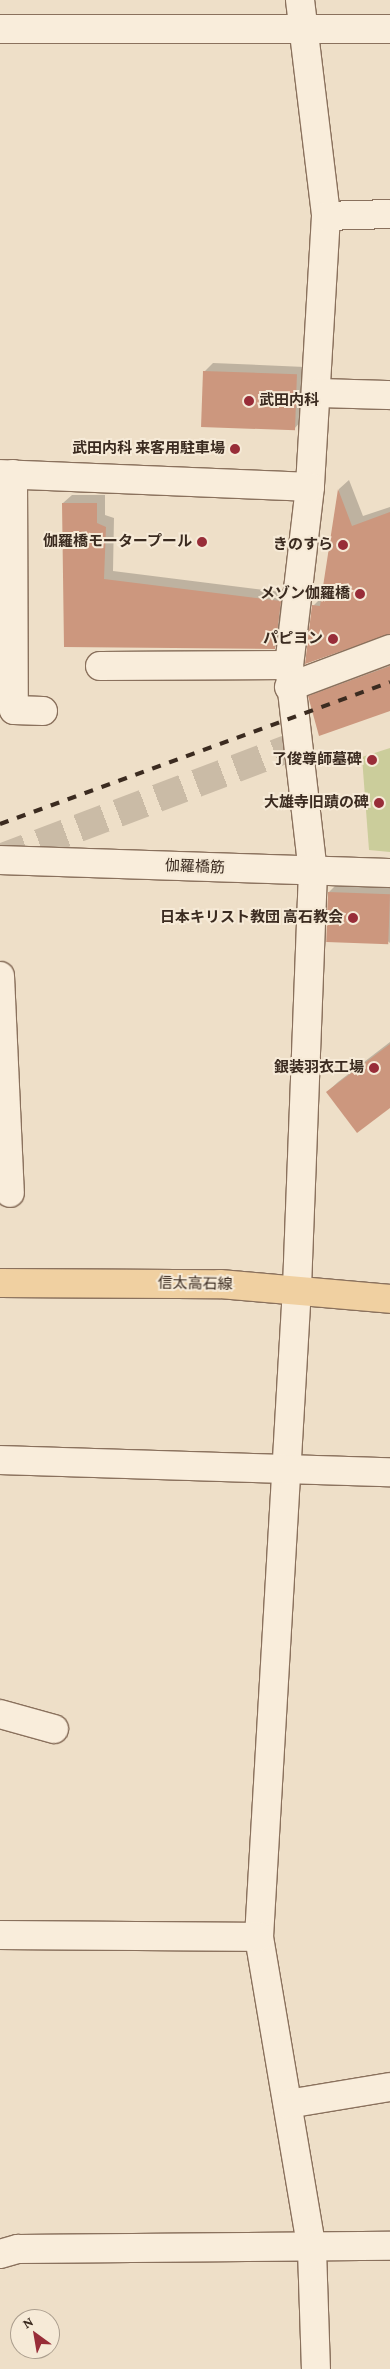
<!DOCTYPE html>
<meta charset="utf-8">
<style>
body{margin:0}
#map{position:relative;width:390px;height:2369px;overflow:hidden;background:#eedfc8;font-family:"Crimson Pro","Noto Sans JP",serif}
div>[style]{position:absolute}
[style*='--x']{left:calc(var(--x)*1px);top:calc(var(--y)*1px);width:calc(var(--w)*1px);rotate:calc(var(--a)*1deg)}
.green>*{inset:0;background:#cbcd9b}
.shadow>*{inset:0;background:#0003}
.building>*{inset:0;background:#cc977e;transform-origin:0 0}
.minor-tunnel>*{height:28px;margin-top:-14px;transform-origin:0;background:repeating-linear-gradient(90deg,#cabba6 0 28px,transparent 0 42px)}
.roads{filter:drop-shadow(1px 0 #8a715d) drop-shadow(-1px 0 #8a715d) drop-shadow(0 1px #8a715d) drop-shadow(0 -1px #8a715d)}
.minor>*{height:28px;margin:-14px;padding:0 14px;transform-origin:14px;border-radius:14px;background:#f9eddb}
.major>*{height:28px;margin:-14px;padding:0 14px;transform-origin:14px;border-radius:14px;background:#f0d0a1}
.rail>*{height:4px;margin-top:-2px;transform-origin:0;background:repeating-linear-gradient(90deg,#3b2b20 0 9px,transparent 0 18px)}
.dots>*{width:14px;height:14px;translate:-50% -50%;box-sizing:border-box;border:2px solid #f6ead7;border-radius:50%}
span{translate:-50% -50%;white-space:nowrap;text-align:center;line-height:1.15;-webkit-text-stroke:4px #f6ead7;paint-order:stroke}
.poi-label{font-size:15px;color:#3b2b20;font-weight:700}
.left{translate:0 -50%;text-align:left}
.right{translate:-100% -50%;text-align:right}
.street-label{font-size:15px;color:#3b2b20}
.north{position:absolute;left:10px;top:2309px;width:50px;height:50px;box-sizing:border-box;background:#f6ead7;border:1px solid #ab9e8e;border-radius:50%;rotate:328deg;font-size:14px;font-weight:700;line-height:20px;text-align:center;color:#3b2b20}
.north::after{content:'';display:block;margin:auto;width:18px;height:22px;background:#982d38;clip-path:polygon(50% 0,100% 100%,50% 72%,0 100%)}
</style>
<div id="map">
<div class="green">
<i style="clip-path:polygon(390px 748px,390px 852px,369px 850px,362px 757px)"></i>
</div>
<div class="shadow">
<i style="clip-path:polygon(213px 363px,305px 367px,302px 420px,294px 429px,204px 372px)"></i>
<i style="clip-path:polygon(349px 480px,363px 516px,390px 507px,390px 634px,313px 606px,323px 596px,339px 489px)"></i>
<i style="clip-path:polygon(72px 495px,105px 495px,105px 515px,114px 518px,113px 571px,289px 593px,283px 640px,274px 648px,65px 646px,63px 503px)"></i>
<i style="clip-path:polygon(390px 660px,390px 702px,310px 697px,320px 686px)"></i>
<i style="clip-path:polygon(339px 882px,390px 884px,390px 943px,329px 892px)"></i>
<i style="clip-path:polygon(390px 1042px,390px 1106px,327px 1092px,338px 1082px)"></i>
</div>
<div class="building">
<i style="left:203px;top:371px;width:94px;height:56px;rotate:2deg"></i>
<i style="clip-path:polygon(338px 489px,352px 526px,390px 512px,390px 634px,305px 664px,312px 605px,320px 606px)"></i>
<i style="clip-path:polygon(62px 503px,97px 503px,97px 523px,106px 527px,104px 579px,281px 601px,275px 649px,64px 647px)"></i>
<i style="clip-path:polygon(390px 666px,390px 711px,319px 736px,308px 696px)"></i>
<i style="left:328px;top:892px;width:62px;height:50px;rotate:2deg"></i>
<i style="clip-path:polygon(390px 1044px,390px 1108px,357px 1133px,326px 1092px)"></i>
</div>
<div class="minor-tunnel">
<i style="--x:0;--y:858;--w:318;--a:-20.8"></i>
</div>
<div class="roads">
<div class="minor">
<i style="--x:300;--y:0;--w:218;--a:83.1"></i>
<i style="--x:326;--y:216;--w:271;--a:93.4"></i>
<i style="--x:310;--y:487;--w:179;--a:96.7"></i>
<i style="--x:289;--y:665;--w:207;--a:83.4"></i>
<i style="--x:313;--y:871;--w:417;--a:92.2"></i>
<i style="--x:297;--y:1288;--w:650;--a:93.35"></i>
<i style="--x:259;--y:1937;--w:317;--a:80.4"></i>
<i style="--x:312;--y:2250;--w:119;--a:88.1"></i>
<i style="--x:0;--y:29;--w:390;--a:0"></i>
<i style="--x:326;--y:216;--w:64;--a:-1.8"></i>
<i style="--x:317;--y:393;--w:73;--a:1.6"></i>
<i style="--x:0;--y:474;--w:310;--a:2.4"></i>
<i style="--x:13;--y:474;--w:236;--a:89.8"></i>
<i style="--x:14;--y:710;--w:29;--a:2"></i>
<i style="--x:100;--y:666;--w:189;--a:-0.3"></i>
<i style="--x:289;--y:687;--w:108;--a:-20.6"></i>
<i style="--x:0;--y:860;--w:390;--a:1.9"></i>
<i style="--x:0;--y:976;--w:217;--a:87.4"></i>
<i style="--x:0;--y:1460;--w:390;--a:1.8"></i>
<i style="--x:0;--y:1714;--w:56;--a:15.5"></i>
<i style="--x:0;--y:1935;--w:259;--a:0.4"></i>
<i style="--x:288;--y:2104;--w:103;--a:-9.5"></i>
<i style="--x:0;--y:2254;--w:19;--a:-16"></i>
<i style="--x:18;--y:2249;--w:372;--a:-0.5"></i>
</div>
<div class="major">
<i style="--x:0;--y:1283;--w:220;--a:0.3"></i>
<i style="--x:220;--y:1284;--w:171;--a:5"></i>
</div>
</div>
<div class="rail">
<i style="--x:0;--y:824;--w:415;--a:-20"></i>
</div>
<div class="dots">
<i style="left:249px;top:401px;background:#982d38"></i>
<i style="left:235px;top:449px;background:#982d38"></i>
<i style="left:202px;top:542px;background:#982d38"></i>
<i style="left:343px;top:545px;background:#982d38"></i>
<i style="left:360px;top:594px;background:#982d38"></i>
<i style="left:333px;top:639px;background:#982d38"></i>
<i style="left:372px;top:760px;background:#982d38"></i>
<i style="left:379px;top:803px;background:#982d38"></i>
<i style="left:353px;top:918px;background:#982d38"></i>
<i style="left:374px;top:1068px;background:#982d38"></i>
</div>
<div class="poi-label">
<span class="left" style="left:259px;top:401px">武田内科</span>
<span class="right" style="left:225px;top:449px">武田内科 来客用駐車場</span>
<span class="right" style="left:192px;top:542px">伽羅橋モータープール</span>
<span class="right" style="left:333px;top:545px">きのすら</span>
<span class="right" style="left:350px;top:594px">メゾン伽羅橋</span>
<span class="right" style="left:323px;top:639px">パピヨン</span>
<span class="right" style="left:362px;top:760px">了俊尊師墓碑</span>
<span class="right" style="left:369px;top:803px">大雄寺旧蹟の碑</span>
<span class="right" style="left:343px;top:918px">日本キリスト教団 高石教会</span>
<span class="right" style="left:364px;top:1068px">銀装羽衣工場</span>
</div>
<div class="street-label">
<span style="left:195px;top:867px;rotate:2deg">伽羅橋筋</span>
<span style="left:195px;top:1284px;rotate:1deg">信太高石線</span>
</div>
<div class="north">N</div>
</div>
